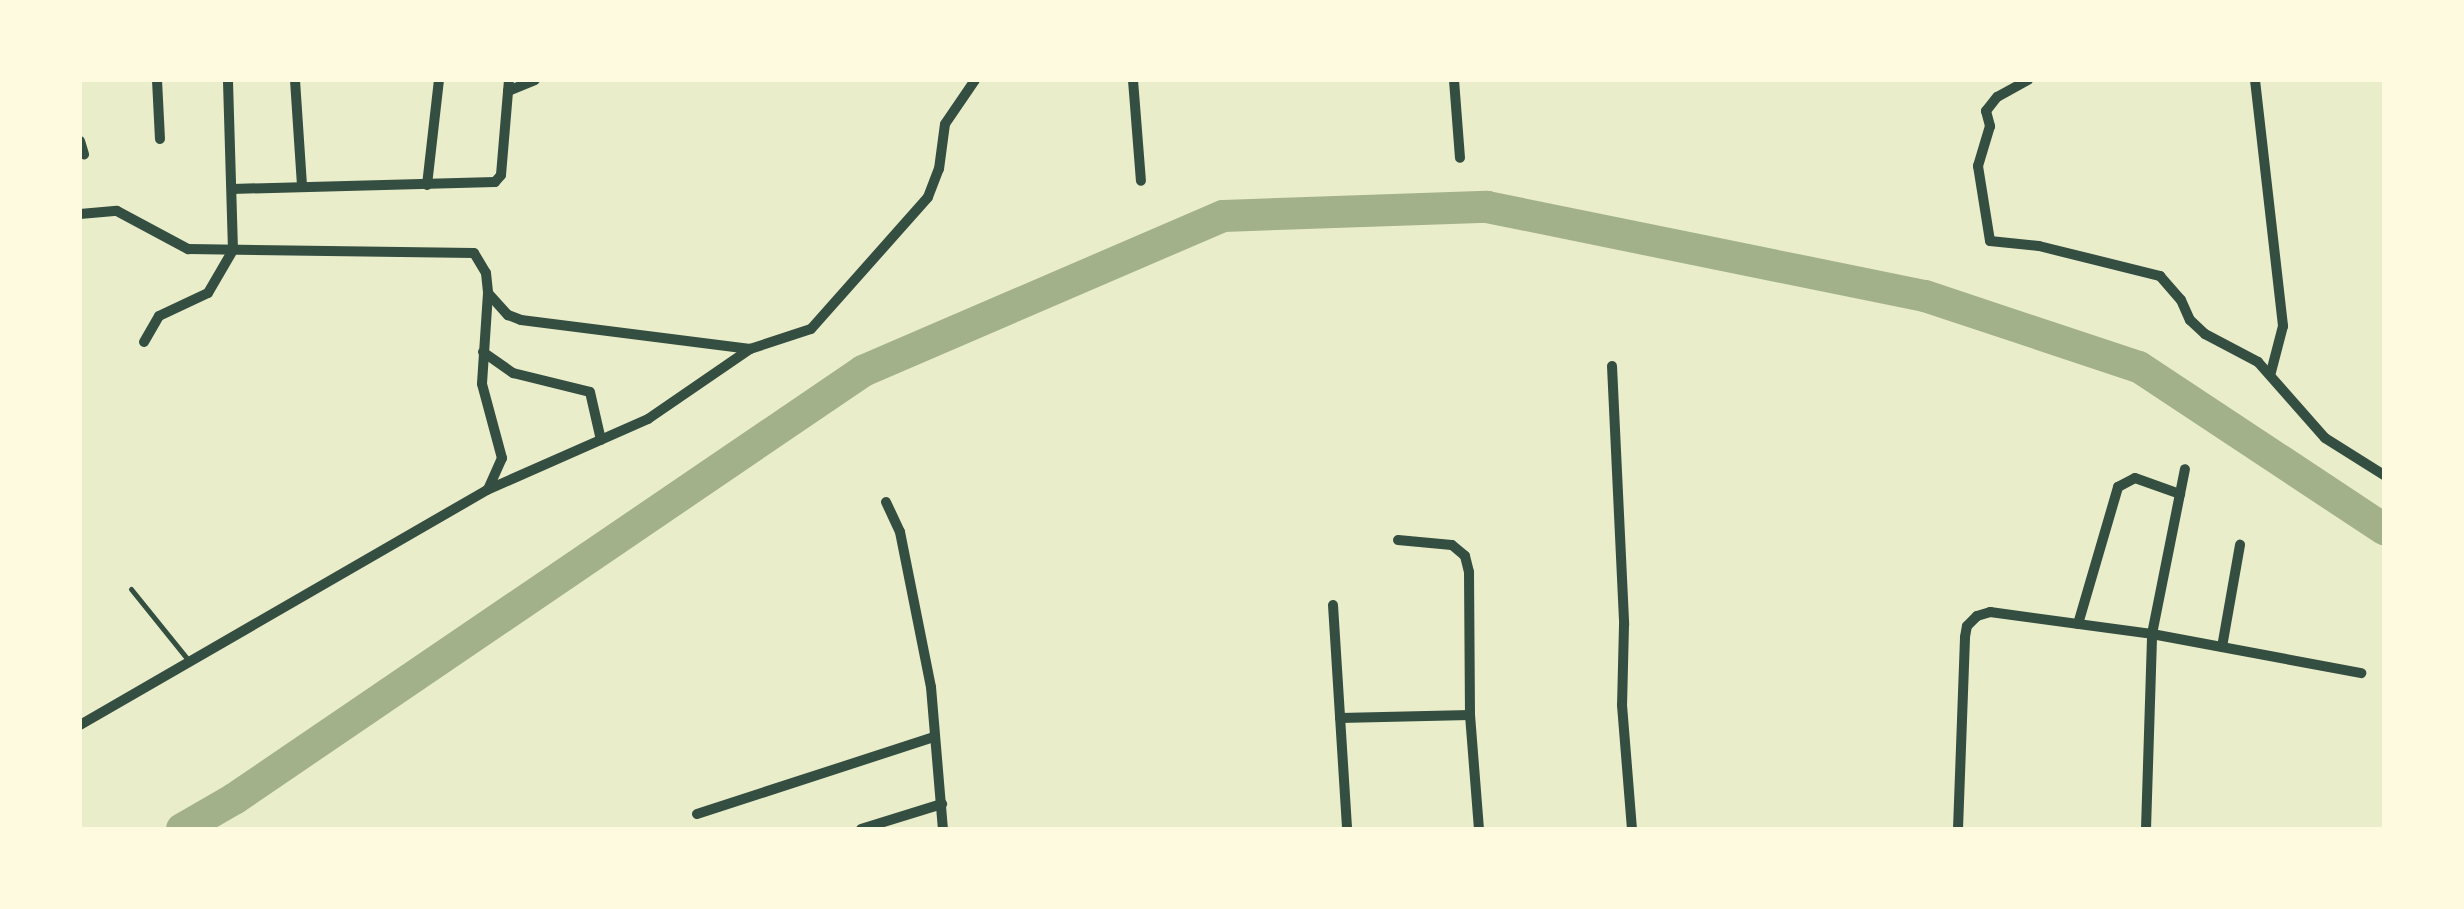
<!DOCTYPE html>
<style>
body{margin:0}
#map{position:relative;width:2464px;height:909px;overflow:hidden;background:#e9edc9;font-family:"Zilla Slab",serif}
div>[style]{position:absolute}
[style*='--x']{left:calc(var(--x)*1px);top:calc(var(--y)*1px);width:calc(var(--w)*1px);rotate:calc(var(--a)*1deg)}
.river>*{height:32px;margin:-16px;padding:0 16px;transform-origin:16px;border-radius:16px;background:#a3b18a}
.service>*{height:5px;margin:-2.5px;padding:0 2.5px;transform-origin:2.5px;border-radius:2.5px;background:#344e41}
.minor>*{height:10px;margin:-5px;padding:0 5px;transform-origin:5px;border-radius:5px;background:#344e41}
span{translate:-50% -50%;white-space:nowrap;text-align:center;line-height:1.15;-webkit-text-stroke:10px #fefae0;paint-order:stroke}
.frame{position:absolute;inset:0;border:82px solid #fefae0;pointer-events:none}
</style>
<div id="map">
<div class="river">
<i style="--x:182;--y:829;--w:60;--a:-30"></i>
<i style="--x:234;--y:799;--w:761;--a:-34.23"></i>
<i style="--x:863;--y:371;--w:392;--a:-23.3"></i>
<i style="--x:1223;--y:216;--w:264;--a:-2"></i>
<i style="--x:1487;--y:207;--w:447;--a:11.5"></i>
<i style="--x:1925;--y:296;--w:225;--a:18.4"></i>
<i style="--x:2139;--y:367;--w:294;--a:33.5"></i>
</div>
<div class="service">
<i style="--x:131;--y:589;--w:92;--a:51.1"></i>
</div>
<div class="minor">
<i style="--x:157;--y:80;--w:59;--a:87.1"></i>
<i style="--x:295;--y:80;--w:105;--a:86.2"></i>
<i style="--x:1133;--y:80;--w:101;--a:85.5"></i>
<i style="--x:1454;--y:80;--w:78;--a:85.6"></i>
<i style="--x:2028;--y:80;--w:35;--a:151"></i>
<i style="--x:1997;--y:97;--w:18;--a:128"></i>
<i style="--x:1986;--y:111;--w:16;--a:75"></i>
<i style="--x:1990;--y:126;--w:42;--a:106.7"></i>
<i style="--x:1978;--y:166;--w:76;--a:80.9"></i>
<i style="--x:1990;--y:241;--w:49;--a:5.8"></i>
<i style="--x:2039;--y:246;--w:125;--a:13.9"></i>
<i style="--x:2160;--y:276;--w:32;--a:49"></i>
<i style="--x:2181;--y:300;--w:22;--a:66"></i>
<i style="--x:2190;--y:320;--w:21;--a:43"></i>
<i style="--x:2205;--y:334;--w:60;--a:27.8"></i>
<i style="--x:2258;--y:362;--w:101;--a:48.6"></i>
<i style="--x:2325;--y:438;--w:70;--a:32.1"></i>
<i style="--x:2255;--y:80;--w:248;--a:83.5"></i>
<i style="--x:2283;--y:326;--w:48;--a:104.6"></i>
<i style="--x:508;--y:91;--w:29;--a:-22"></i>
<i style="--x:80;--y:141;--w:14;--a:73"></i>
<i style="--x:427;--y:185;--w:106;--a:-83.5"></i>
<i style="--x:232;--y:189;--w:263;--a:-1.5"></i>
<i style="--x:495;--y:182;--w:9;--a:-49"></i>
<i style="--x:501;--y:175;--w:95;--a:-85.2"></i>
<i style="--x:80;--y:214;--w:37;--a:-5"></i>
<i style="--x:117;--y:211;--w:81;--a:28.2"></i>
<i style="--x:188;--y:249;--w:286;--a:0.8"></i>
<i style="--x:474;--y:253;--w:23;--a:59"></i>
<i style="--x:486;--y:273;--w:20;--a:84"></i>
<i style="--x:488;--y:293;--w:91;--a:93.8"></i>
<i style="--x:482;--y:384;--w:77;--a:74.9"></i>
<i style="--x:502;--y:458;--w:34;--a:114"></i>
<i style="--x:488;--y:293;--w:30;--a:48"></i>
<i style="--x:508;--y:315;--w:14;--a:21"></i>
<i style="--x:521;--y:320;--w:231;--a:7.2"></i>
<i style="--x:144;--y:342;--w:30;--a:-60"></i>
<i style="--x:159;--y:316;--w:54;--a:-25.1"></i>
<i style="--x:208;--y:293;--w:50;--a:-59.8"></i>
<i style="--x:233;--y:250;--w:170;--a:-91.7"></i>
<i style="--x:483;--y:352;--w:37;--a:35"></i>
<i style="--x:513;--y:373;--w:79;--a:13.9"></i>
<i style="--x:590;--y:392;--w:49;--a:77.1"></i>
<i style="--x:1612;--y:366;--w:259;--a:87.3"></i>
<i style="--x:1624;--y:625;--w:80;--a:91.4"></i>
<i style="--x:1622;--y:705;--w:124;--a:85.4"></i>
<i style="--x:886;--y:502;--w:33;--a:65"></i>
<i style="--x:900;--y:532;--w:158;--a:78.7"></i>
<i style="--x:931;--y:687;--w:143;--a:85.2"></i>
<i style="--x:1398;--y:540;--w:54;--a:5.3"></i>
<i style="--x:1452;--y:545;--w:17;--a:40"></i>
<i style="--x:1465;--y:556;--w:16;--a:76"></i>
<i style="--x:1469;--y:572;--w:143;--a:89.6"></i>
<i style="--x:1470;--y:715;--w:114;--a:85.5"></i>
<i style="--x:1333;--y:605;--w:224;--a:86.4"></i>
<i style="--x:2078;--y:624;--w:143;--a:-73.7"></i>
<i style="--x:2118;--y:487;--w:19;--a:-28"></i>
<i style="--x:2135;--y:478;--w:48;--a:19.6"></i>
<i style="--x:2222;--y:647;--w:104;--a:-80"></i>
<i style="--x:1340;--y:718;--w:130;--a:-1.3"></i>
<i style="--x:80;--y:725;--w:470;--a:-30"></i>
<i style="--x:487;--y:490;--w:176;--a:-23.8"></i>
<i style="--x:648;--y:419;--w:124;--a:-34.5"></i>
<i style="--x:750;--y:349;--w:64;--a:-18.2"></i>
<i style="--x:811;--y:329;--w:176;--a:-48.4"></i>
<i style="--x:928;--y:197;--w:30;--a:-69"></i>
<i style="--x:939;--y:169;--w:45;--a:-82.4"></i>
<i style="--x:945;--y:124;--w:53;--a:-55.7"></i>
<i style="--x:697;--y:814;--w:249;--a:-18"></i>
<i style="--x:861;--y:829;--w:85;--a:-17.2"></i>
<i style="--x:1958;--y:829;--w:192;--a:-87.9"></i>
<i style="--x:1965;--y:637;--w:11;--a:-80"></i>
<i style="--x:1967;--y:626;--w:14;--a:-45"></i>
<i style="--x:1977;--y:616;--w:14;--a:-17"></i>
<i style="--x:1990;--y:612;--w:163;--a:7.7"></i>
<i style="--x:2152;--y:634;--w:213;--a:10.6"></i>
<i style="--x:2146;--y:829;--w:195;--a:-88.2"></i>
<i style="--x:2152;--y:634;--w:168;--a:-78.7"></i>
</div>
<div class="frame"></div>
</div>
